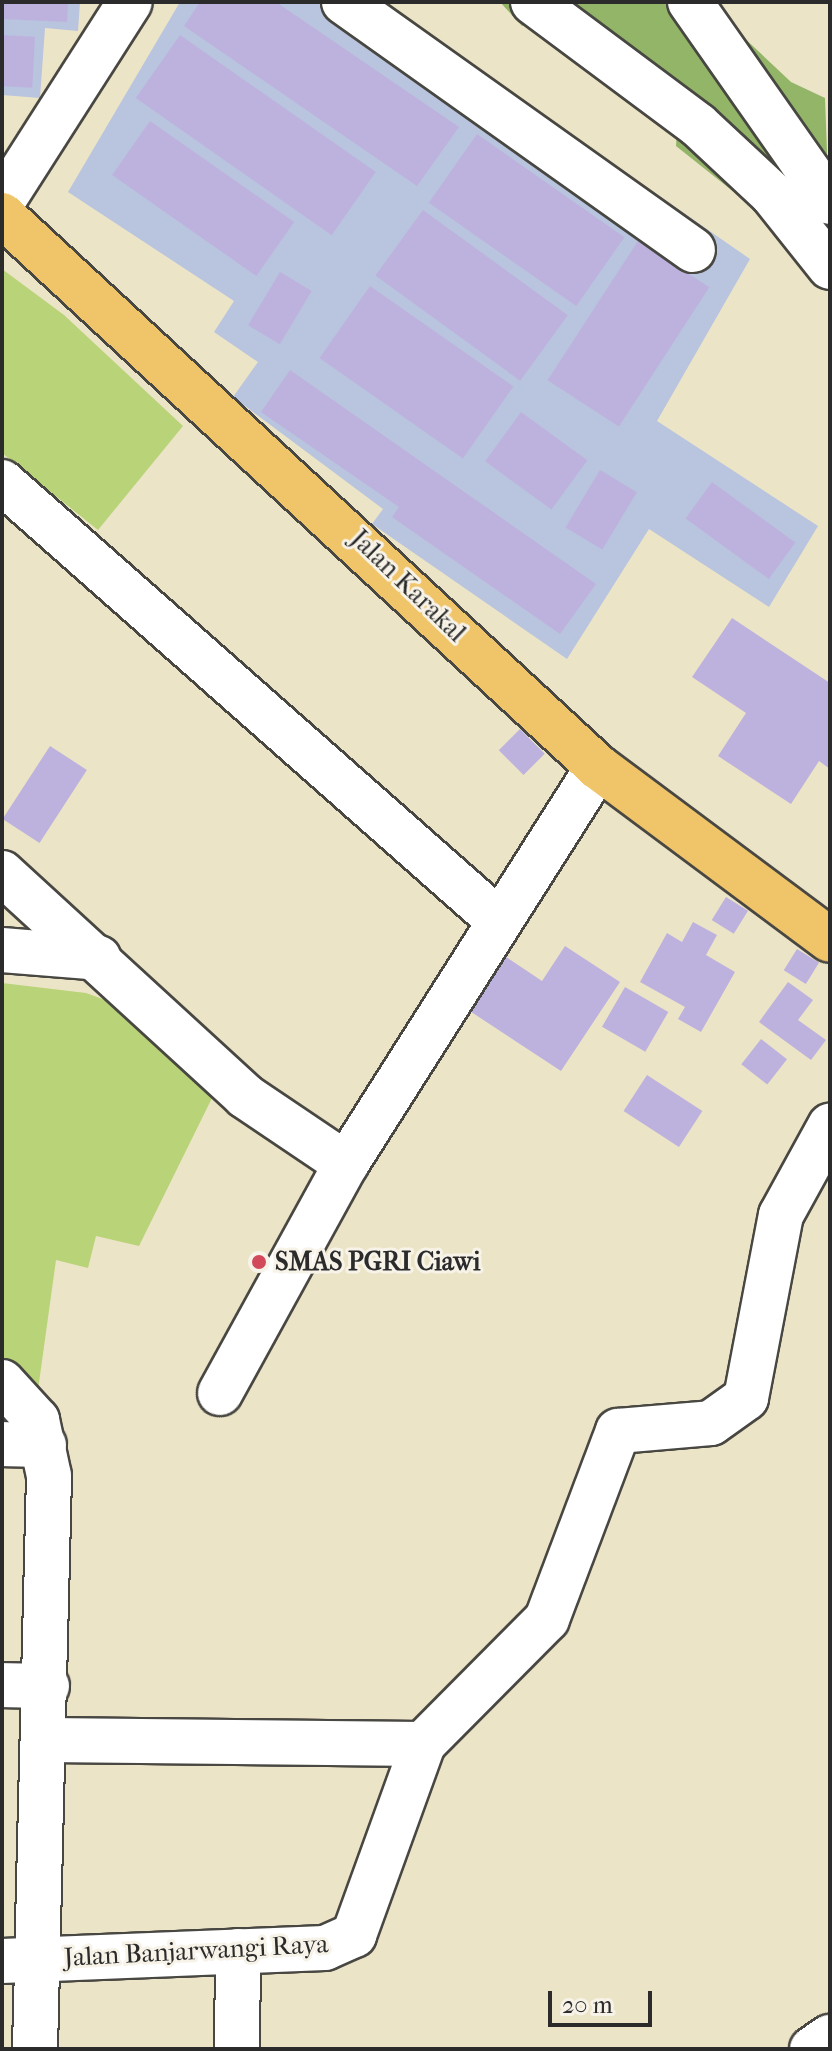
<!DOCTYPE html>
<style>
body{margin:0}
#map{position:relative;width:832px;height:2051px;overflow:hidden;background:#ece4c7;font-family:"IM FELL French Canon",serif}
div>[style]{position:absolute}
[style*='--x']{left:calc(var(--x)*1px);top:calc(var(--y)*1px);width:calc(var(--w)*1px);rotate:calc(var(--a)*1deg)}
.industrial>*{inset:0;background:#b9c4de}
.green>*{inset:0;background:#b9d378}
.forest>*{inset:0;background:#92b568}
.building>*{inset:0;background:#bdb2dd;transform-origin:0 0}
.roads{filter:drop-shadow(2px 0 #484742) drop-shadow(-2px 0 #484742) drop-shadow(0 2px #484742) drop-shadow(0 -2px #484742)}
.minor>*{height:44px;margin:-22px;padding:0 22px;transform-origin:22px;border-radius:22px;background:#fff}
.major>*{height:44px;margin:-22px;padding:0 22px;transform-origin:22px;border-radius:22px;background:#f0c469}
.dots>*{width:22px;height:22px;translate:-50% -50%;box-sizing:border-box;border:4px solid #f7f3e8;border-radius:50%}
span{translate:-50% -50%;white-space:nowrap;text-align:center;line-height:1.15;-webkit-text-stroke:6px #f7f3e8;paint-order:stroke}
.street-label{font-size:26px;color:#2b2b2b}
.poi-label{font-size:26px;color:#2b2b2b;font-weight:700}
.left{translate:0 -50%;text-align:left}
.frame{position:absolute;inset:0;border:4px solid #2b2b2b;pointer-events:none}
.scale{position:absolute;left:548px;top:1991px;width:104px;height:36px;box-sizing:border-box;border:4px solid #2b2b2b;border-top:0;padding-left:10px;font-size:24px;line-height:28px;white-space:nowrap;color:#2b2b2b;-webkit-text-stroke:6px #f7f3e8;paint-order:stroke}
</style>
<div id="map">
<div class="industrial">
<i style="clip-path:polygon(2px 2px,80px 2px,78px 31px,45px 28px,40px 98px,2px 95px)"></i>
<i style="clip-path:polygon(180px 2px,380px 2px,750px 259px,657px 421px,818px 526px,769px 607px,649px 529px,567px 659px,372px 524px,383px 509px,233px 397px,258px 362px,214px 332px,234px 301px,68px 192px)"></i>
</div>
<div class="green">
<i style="clip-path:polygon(2px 269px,64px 315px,183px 426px,98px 530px,2px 453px)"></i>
<i style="clip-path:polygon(2px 983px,86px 993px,147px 1015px,207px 1073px,212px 1098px,139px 1246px,96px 1236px,88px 1268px,56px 1260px,38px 1390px,2px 1374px)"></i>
</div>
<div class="forest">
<i style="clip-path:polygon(500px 2px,706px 2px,791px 82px,825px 98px,830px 233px,759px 212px,676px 146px,678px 114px,538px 13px,522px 26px)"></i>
</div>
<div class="building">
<i style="clip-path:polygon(2px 2px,68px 2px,67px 22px,2px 19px)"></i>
<i style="clip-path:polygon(200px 2px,276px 2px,459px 127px,417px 186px,184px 26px)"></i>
<i style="left:2px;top:35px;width:33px;height:51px;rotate:3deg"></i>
<i style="left:180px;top:35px;width:239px;height:77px;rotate:35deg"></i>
<i style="left:150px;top:121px;width:176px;height:66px;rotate:35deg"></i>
<i style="left:477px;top:134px;width:180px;height:84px;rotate:35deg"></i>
<i style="left:423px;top:210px;width:179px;height:81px;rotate:36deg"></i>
<i style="left:638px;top:241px;width:85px;height:166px;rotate:33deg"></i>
<i style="left:280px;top:272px;width:37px;height:62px;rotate:31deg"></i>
<i style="left:370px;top:286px;width:175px;height:88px;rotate:35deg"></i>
<i style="clip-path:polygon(290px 370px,596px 584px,560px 634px,392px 517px,399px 507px,261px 412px)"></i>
<i style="left:521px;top:412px;width:82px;height:61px;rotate:36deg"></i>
<i style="left:600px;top:470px;width:43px;height:67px;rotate:31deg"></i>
<i style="left:712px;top:482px;width:103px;height:45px;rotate:36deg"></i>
<i style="clip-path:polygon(732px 618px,830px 683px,830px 769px,819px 761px,791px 804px,718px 756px,746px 713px,692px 677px)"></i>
<i style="left:520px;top:729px;width:35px;height:30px;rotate:45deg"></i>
<i style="left:50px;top:746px;width:44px;height:87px;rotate:33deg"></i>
<i style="left:726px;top:897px;width:26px;height:27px;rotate:32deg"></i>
<i style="clip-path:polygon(693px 922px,717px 935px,706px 955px,735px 972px,701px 1032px,678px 1019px,685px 1007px,640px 982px,667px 933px,682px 942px)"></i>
<i style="clip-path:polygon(487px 944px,542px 981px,565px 946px,620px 982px,561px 1071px,450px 998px)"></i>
<i style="left:797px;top:949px;width:26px;height:25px;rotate:32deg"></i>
<i style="clip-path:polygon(788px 982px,813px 1000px,798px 1020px,826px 1040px,811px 1060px,759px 1022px)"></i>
<i style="left:625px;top:987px;width:50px;height:46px;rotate:30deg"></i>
<i style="left:761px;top:1039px;width:33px;height:32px;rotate:38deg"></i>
<i style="left:647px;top:1075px;width:66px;height:43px;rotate:33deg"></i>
</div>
<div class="roads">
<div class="minor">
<i style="--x:344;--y:2;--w:428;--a:35.4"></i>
<i style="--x:533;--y:2;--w:206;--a:36.7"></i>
<i style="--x:698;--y:125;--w:101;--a:43"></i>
<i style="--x:772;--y:194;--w:93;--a:51.5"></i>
<i style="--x:690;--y:2;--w:244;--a:55"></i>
<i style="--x:2;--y:202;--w:237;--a:-57.4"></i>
<i style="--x:2;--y:482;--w:662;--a:41.45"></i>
<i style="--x:2;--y:873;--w:330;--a:42.5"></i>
<i style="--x:245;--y:1096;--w:122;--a:34"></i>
<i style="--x:346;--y:1164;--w:470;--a:-57.6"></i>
<i style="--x:2;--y:950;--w:97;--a:4.7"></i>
<i style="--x:2;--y:1382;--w:52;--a:47.4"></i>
<i style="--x:37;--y:1420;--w:57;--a:77.9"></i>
<i style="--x:49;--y:1476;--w:573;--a:91.4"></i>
<i style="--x:220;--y:1393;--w:261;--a:-61.2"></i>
<i style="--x:2;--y:1444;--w:42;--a:1.4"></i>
<i style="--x:2;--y:1685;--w:45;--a:1.3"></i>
<i style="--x:46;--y:1740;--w:377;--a:0.6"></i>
<i style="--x:2;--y:1961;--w:323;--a:-2.3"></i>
<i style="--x:325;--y:1948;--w:32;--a:-24"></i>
<i style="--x:354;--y:1935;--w:203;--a:-70.1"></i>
<i style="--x:423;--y:1744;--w:176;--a:-45.2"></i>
<i style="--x:547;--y:1619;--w:201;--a:-69.3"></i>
<i style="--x:618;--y:1431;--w:93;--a:-4.9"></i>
<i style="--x:711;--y:1423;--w:43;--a:-35.5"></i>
<i style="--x:746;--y:1398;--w:186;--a:-79.2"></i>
<i style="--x:781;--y:1215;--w:102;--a:-61.2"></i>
<i style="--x:237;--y:2049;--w:98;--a:-89.4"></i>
<i style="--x:812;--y:2049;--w:22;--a:-34"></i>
</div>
<div class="major">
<i style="--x:2;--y:215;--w:812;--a:42.81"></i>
<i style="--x:598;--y:767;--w:289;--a:36.7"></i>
</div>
</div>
<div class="dots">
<i style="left:259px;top:1262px;background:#d1495b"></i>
</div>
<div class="street-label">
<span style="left:408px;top:586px;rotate:44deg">Jalan Karakal</span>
<span style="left:196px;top:1951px;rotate:-3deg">Jalan Banjarwangi Raya</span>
</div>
<div class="poi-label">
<span class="left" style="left:275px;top:1262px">SMAS PGRI Ciawi</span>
</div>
<div class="frame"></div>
<div class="scale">20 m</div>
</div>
